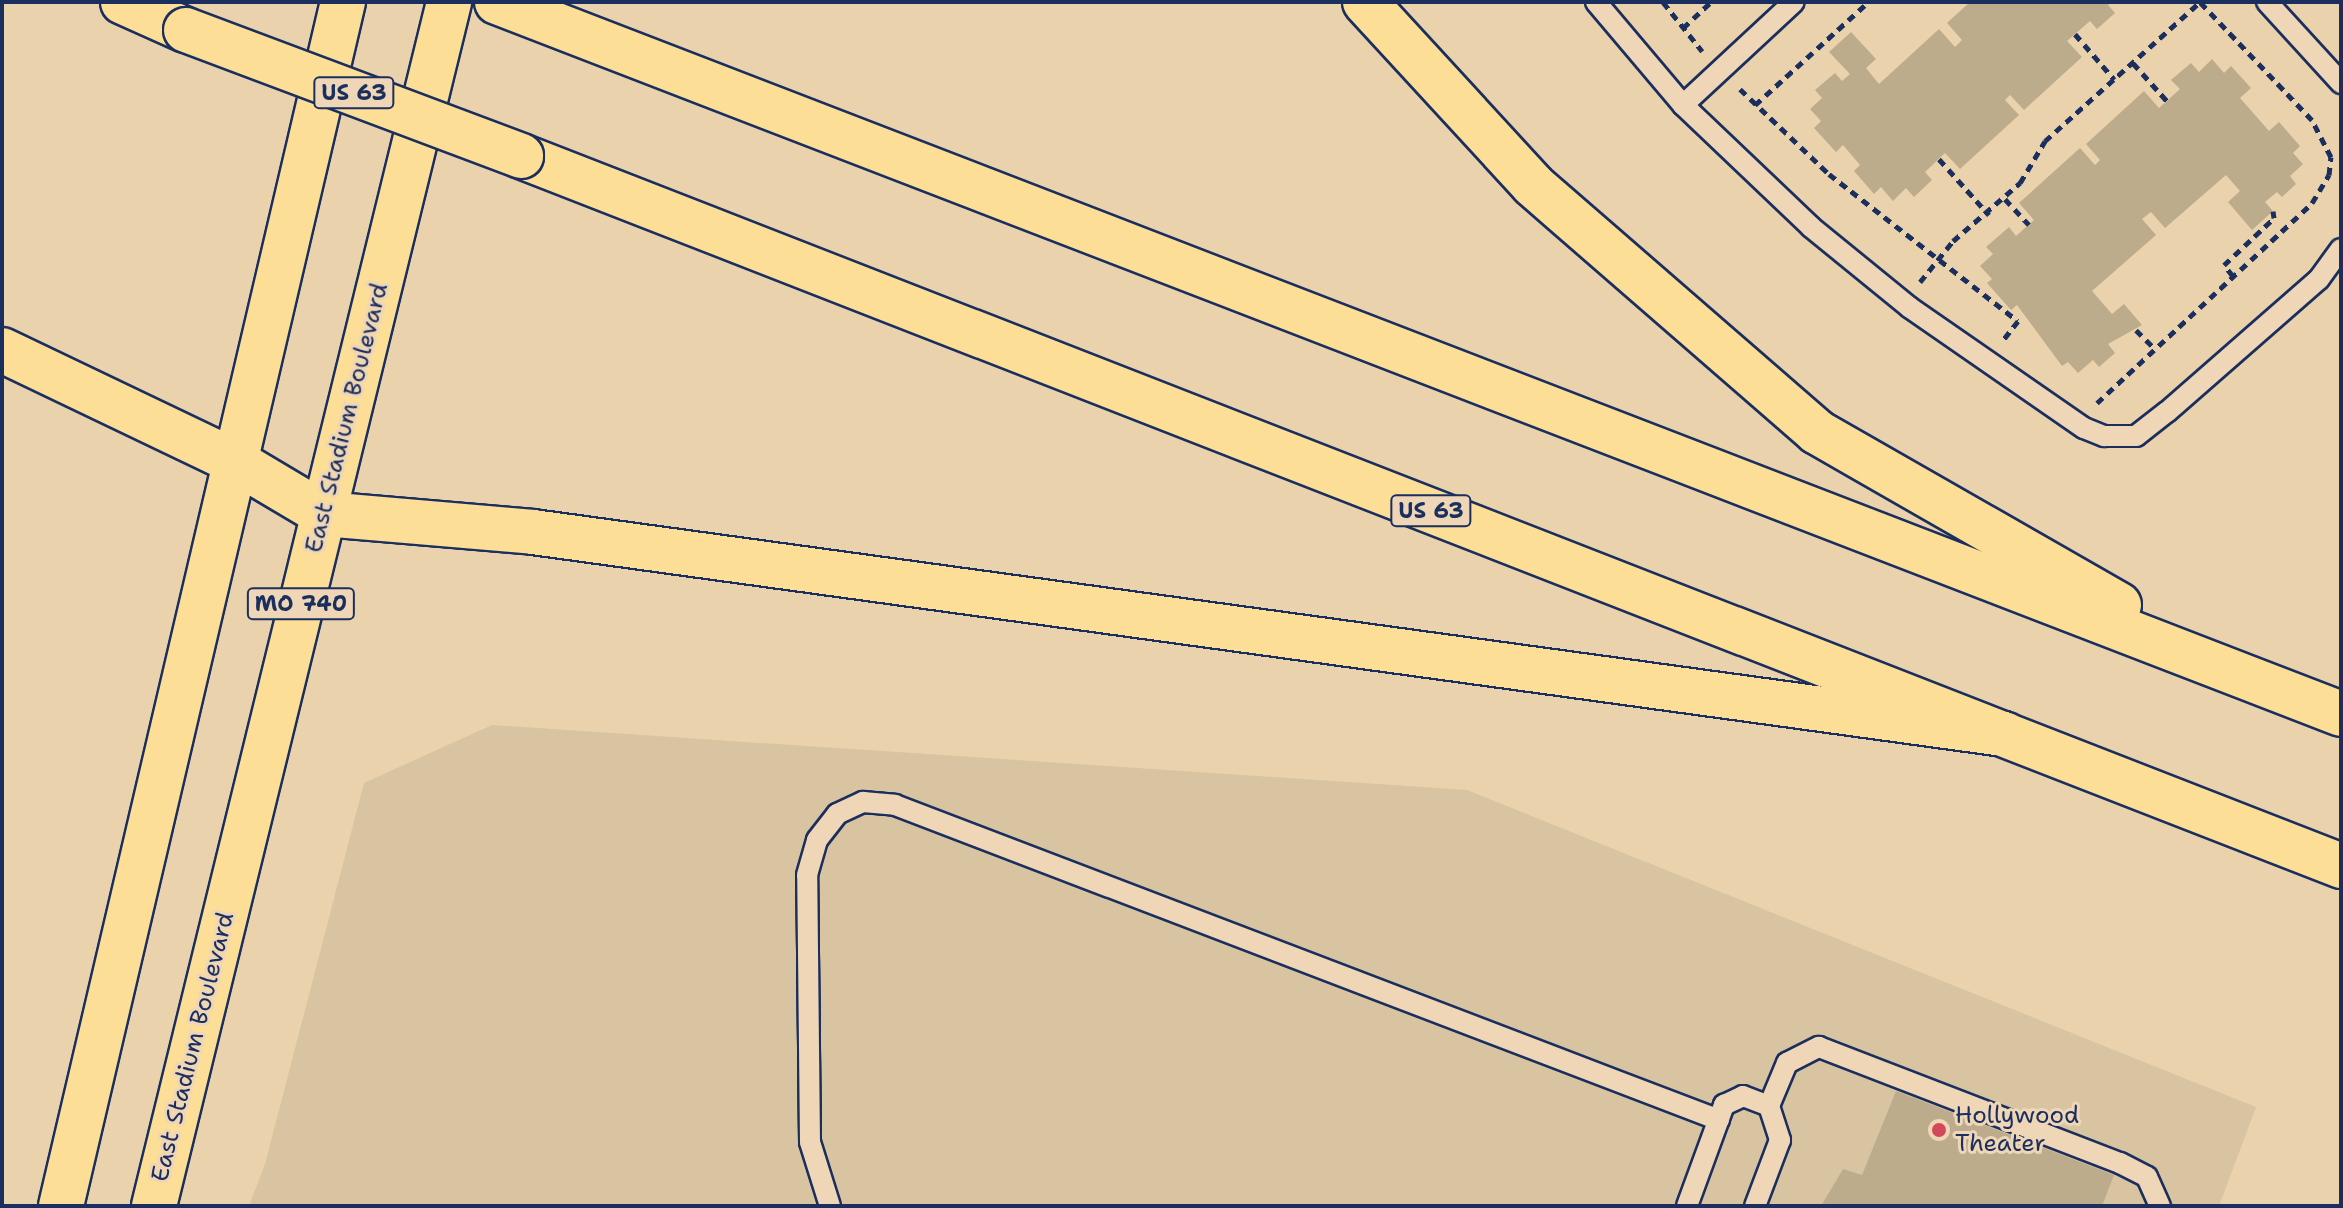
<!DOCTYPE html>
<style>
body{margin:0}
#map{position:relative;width:2343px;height:1208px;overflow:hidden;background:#ead2ac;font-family:"Shantell Sans",sans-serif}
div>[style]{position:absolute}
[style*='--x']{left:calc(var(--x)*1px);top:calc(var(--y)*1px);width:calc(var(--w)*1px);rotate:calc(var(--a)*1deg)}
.built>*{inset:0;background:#d8c4a1}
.building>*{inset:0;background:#bcac8c}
.path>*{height:5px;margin-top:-2.5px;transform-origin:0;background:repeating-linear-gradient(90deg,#1b2f5e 0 8px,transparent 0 14px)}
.roads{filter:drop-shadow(2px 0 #1b2f5e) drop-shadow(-2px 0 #1b2f5e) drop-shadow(0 2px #1b2f5e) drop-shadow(0 -2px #1b2f5e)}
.lane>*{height:20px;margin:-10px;padding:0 10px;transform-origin:10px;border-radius:10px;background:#eed6b6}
.primary>*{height:44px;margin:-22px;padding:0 22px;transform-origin:22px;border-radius:22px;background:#fcde96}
.highway>*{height:44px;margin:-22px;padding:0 22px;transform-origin:22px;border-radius:22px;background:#fcde96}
.bridges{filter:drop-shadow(2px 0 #1b2f5e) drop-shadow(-2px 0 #1b2f5e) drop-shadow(0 2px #1b2f5e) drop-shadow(0 -2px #1b2f5e)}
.highway-bridge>*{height:44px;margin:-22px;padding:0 22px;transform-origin:22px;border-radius:22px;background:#fcde96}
.dots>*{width:22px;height:22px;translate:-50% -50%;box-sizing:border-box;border:4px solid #eed6b6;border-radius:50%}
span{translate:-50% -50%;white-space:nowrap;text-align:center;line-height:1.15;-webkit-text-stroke:6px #eed6b6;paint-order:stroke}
.shield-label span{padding:2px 6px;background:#eed6b6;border:2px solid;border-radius:6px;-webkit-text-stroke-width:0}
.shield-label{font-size:22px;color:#1b2f5e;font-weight:700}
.street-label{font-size:24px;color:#1b2f5e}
.poi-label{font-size:24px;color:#1b2f5e}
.left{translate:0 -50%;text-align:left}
.frame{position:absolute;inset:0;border:4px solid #1b2f5e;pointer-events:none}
</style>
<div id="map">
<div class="built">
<i style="clip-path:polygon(492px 725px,1467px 790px,2256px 1107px,2219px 1206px,249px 1206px,265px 1164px,364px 783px)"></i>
</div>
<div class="building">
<i style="clip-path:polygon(1970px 2px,2112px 2px,2108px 5px,2115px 13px,2097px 29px,2090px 21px,2067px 41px,2082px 57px,2024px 110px,2010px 95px,2005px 100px,2019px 115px,1960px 169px,1945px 153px,1925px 172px,1932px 180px,1914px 197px,1906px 188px,1893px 201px,1881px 187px,1874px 194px,1854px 171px,1860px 165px,1843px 145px,1836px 152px,1814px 128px,1821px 121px,1810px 109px,1822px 98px,1815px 90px,1835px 73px,1842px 81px,1850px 74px,1829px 52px,1851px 32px,1876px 59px,1866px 68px,1879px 84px,1939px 29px,1955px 47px,1962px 40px,1947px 23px)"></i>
<i style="clip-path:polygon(2212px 59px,2224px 73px,2231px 66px,2251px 88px,2240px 98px,2269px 131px,2279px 122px,2300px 146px,2293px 153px,2303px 164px,2290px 176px,2296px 184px,2282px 197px,2277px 192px,2265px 202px,2273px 211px,2252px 230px,2228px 202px,2240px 191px,2226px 175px,2165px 228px,2151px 212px,2142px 219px,2156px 235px,2092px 291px,2112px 314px,2124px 304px,2142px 325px,2108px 344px,2115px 353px,2099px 367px,2093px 360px,2078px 373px,2068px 362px,2062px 366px,2017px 305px,2011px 310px,1987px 283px,1992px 279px,1980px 266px,1993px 254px,1986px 247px,2009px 227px,2016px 236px,2034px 220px,2019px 203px,2080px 148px,2095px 165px,2100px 160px,2086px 144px,2144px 91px,2159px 108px,2180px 89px,2171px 80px,2191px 63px,2199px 72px)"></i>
<i style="clip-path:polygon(1896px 1091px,2114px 1175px,2102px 1206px,1821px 1206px,1843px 1169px,1862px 1175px)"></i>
</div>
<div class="path">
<i style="--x:1663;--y:2;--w:63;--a:51.5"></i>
<i style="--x:1683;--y:28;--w:38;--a:-43"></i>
<i style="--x:2075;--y:34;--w:60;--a:49.1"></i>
<i style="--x:2133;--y:63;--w:51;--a:48.2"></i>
<i style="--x:1740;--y:89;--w:123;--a:43.7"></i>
<i style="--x:1829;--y:174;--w:239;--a:37.9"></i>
<i style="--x:2018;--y:321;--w:23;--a:128"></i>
<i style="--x:1755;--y:105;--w:153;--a:-42.3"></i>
<i style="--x:1939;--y:159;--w:75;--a:48.2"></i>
<i style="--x:2005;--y:199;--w:35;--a:47"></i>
<i style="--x:2233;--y:276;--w:14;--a:-129"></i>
<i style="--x:2224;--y:265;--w:69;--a:-43.2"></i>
<i style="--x:2274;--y:218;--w:7;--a:-98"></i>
<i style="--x:1920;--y:282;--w:53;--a:-51.2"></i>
<i style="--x:1953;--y:241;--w:89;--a:-40.9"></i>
<i style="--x:2020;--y:183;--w:49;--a:-59.2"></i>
<i style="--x:2045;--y:141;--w:208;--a:-41.9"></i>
<i style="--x:2136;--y:330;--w:27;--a:45"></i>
<i style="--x:2097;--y:403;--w:294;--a:-42.9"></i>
<i style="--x:2312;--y:203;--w:33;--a:-59"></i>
<i style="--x:2329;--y:175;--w:18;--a:-84"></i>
<i style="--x:2331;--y:157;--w:42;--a:-117.2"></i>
<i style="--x:2312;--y:120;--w:163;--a:-133.5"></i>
</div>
<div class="roads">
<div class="lane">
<i style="--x:1596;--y:2;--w:135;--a:49.8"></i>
<i style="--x:1683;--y:105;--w:151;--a:-42.9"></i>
<i style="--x:2267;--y:2;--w:110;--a:47.6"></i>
<i style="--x:1683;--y:105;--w:177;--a:43.6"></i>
<i style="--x:1811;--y:227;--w:127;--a:39.2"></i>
<i style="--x:1909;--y:307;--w:213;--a:34.7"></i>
<i style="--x:2084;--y:428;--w:22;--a:22"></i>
<i style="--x:2104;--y:436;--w:32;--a:0"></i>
<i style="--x:2136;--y:436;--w:39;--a:-38"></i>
<i style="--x:2167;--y:412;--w:202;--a:-41.2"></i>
<i style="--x:2319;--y:279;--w:37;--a:-54"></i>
<i style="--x:1769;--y:1106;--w:47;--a:-67.3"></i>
<i style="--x:1787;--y:1063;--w:36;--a:-27"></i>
<i style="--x:1819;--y:1047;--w:323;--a:21.1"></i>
<i style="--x:2120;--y:1163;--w:30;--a:27"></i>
<i style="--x:2147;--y:1177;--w:32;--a:66"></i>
<i style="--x:830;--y:1206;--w:67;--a:-107.4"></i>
<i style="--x:810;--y:1142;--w:267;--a:-90.6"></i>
<i style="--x:807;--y:875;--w:36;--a:-74"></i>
<i style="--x:817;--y:840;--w:33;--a:-52"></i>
<i style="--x:837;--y:814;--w:29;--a:-25"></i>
<i style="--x:863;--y:802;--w:32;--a:5"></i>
<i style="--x:895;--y:805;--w:882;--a:20.92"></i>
<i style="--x:1687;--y:1206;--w:108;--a:-69.9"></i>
<i style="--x:1724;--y:1105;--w:21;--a:-25"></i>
<i style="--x:1743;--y:1096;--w:28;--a:21"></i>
<i style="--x:1769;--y:1106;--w:36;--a:72"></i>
<i style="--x:1780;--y:1140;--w:71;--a:110.7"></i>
</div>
<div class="primary">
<i style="--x:61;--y:1206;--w:1237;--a:-76.82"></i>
<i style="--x:154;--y:1206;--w:1240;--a:-76.23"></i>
</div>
<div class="highway">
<i style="--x:123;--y:2;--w:69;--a:24"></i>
<i style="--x:497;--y:2;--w:1977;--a:21.11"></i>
<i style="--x:1365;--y:2;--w:248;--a:47.4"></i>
<i style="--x:1533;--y:185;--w:376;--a:41"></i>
<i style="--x:1817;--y:432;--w:348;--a:29.8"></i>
<i style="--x:521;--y:156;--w:1954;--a:21.31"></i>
<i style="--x:2;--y:350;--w:262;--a:25.6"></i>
<i style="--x:238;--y:463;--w:100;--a:30.7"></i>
<i style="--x:324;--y:514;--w:210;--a:4.9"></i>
<i style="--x:533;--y:532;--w:1485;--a:7.82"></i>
</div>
</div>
<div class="bridges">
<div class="highway-bridge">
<i style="--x:186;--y:30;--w:358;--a:20.6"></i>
</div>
</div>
<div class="dots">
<i style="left:1939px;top:1130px;background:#d1495b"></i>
</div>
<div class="shield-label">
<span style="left:354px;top:93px">US 63</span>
<span style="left:1431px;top:511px">US 63</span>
<span style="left:301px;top:604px">MO 740</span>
</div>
<div class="street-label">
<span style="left:347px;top:418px;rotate:-76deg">East Stadium Boulevard</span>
<span style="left:193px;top:1047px;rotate:-76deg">East Stadium Boulevard</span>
</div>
<div class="poi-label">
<span class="left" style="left:1955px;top:1130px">Hollywood<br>Theater</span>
</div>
<div class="frame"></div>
</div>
